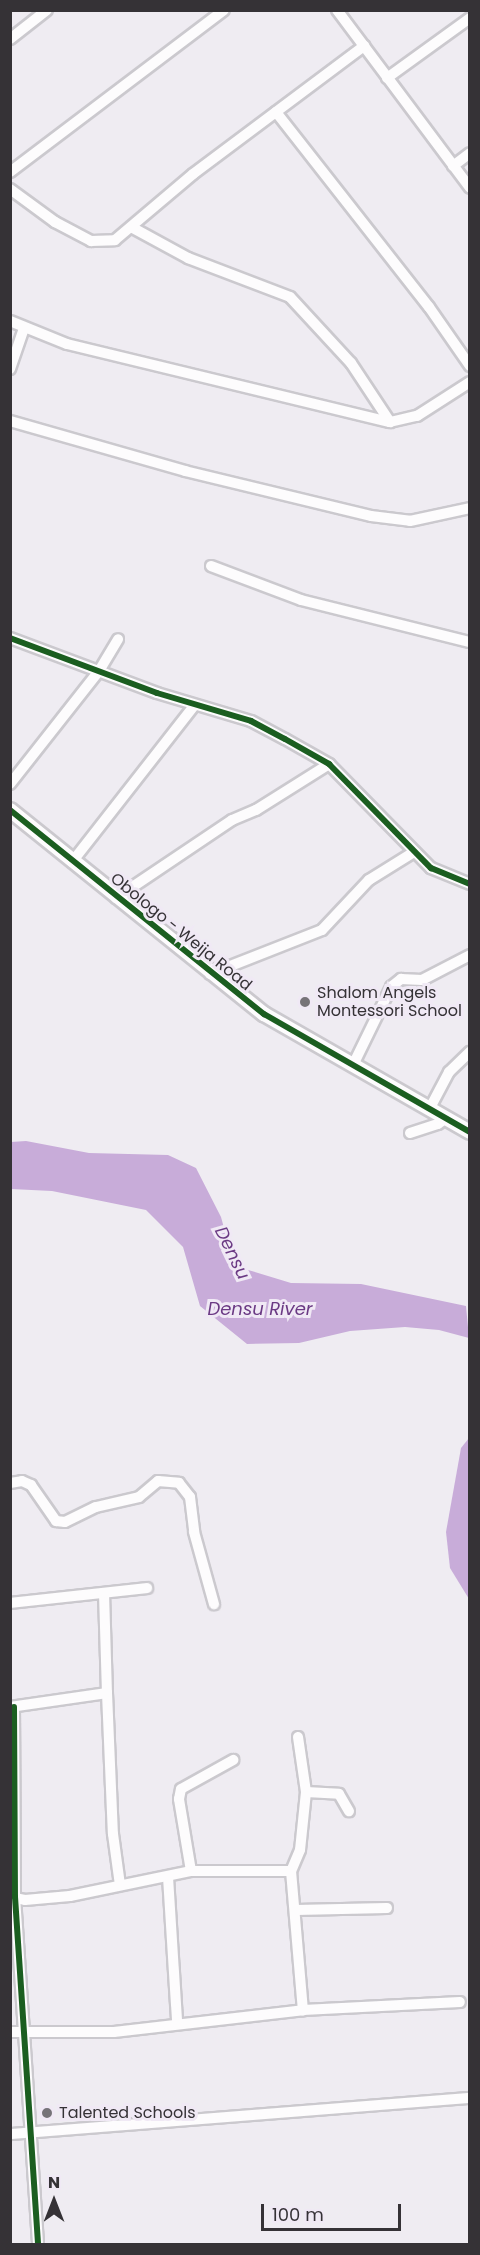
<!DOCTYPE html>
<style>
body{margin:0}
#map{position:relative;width:480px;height:2255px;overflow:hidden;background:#efecf2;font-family:Poppins,sans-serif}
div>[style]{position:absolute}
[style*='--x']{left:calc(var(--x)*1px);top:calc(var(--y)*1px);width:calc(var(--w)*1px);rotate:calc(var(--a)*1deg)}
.water>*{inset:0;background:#c8acd9}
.roads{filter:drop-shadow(2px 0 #cbc9ce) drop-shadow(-2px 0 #cbc9ce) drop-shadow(0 2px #cbc9ce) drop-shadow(0 -2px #cbc9ce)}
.street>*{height:10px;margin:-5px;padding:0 5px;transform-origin:5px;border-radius:5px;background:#fdfcfd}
.secondary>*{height:14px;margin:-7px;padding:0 7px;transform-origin:7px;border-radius:7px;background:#fdfcfd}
.cycleway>*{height:6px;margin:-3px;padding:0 3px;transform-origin:3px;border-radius:3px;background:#1b5e20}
.dots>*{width:16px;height:16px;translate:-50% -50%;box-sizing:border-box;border:3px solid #f0e9f5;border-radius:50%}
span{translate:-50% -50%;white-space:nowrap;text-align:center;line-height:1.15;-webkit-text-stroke:6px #f0e9f5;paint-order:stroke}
.street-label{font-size:16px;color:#353236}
.poi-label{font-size:16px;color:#353236}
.left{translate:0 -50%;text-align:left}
.water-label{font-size:18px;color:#6b3a84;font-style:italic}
.frame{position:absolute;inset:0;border:12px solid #353236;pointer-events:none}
.north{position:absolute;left:24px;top:2171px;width:60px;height:60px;-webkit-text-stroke:4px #f0e9f5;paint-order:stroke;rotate:0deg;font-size:16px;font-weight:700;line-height:24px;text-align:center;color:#353236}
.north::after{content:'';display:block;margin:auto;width:21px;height:27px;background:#353236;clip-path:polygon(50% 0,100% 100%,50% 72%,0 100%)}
.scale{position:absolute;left:261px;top:2204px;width:140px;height:27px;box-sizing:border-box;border:3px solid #353236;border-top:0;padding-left:8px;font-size:18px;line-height:21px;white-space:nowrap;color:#353236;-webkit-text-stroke:4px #f0e9f5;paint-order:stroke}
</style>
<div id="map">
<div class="water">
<i style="clip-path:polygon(26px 1141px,89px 1153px,168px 1155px,196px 1168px,221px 1217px,229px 1246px,245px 1269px,291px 1283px,361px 1284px,466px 1306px,469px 1338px,439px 1330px,405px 1327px,350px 1331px,299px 1343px,247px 1344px,200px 1306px,183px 1247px,146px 1210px,52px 1191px,11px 1189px,11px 1142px)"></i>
<i style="clip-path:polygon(469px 1438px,469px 1599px,450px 1568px,446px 1532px,461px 1448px)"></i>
</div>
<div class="roads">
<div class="street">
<i style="--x:337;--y:10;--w:222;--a:53.2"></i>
<i style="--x:10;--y:39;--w:47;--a:-38.1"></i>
<i style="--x:387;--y:78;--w:102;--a:-35.9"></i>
<i style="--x:276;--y:112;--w:248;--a:51.9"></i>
<i style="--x:429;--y:307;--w:72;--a:55.2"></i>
<i style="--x:453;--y:166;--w:21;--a:-37"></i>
<i style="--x:10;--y:172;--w:268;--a:-37.1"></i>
<i style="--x:10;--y:189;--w:56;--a:36.3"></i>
<i style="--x:55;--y:222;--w:41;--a:27.8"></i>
<i style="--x:91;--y:241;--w:24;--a:-2"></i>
<i style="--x:115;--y:240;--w:102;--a:-40.2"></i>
<i style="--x:193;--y:174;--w:214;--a:-36.8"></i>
<i style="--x:133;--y:228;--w:63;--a:28.6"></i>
<i style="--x:188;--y:258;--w:109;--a:20.9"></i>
<i style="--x:290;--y:297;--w:90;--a:47.3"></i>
<i style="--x:351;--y:363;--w:71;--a:56.5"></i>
<i style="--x:10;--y:321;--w:61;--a:22"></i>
<i style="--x:67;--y:344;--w:332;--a:13.6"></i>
<i style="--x:390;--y:422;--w:28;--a:-13"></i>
<i style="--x:417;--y:416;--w:63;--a:-32.7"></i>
<i style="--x:10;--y:369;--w:43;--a:-71.1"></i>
<i style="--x:10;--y:421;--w:182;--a:15.9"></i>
<i style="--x:185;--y:471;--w:191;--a:13.6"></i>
<i style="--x:371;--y:516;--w:39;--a:7"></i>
<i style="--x:410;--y:521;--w:61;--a:-12.2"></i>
<i style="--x:211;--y:566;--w:96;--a:20.7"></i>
<i style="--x:301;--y:600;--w:174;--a:14"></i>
<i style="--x:10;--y:638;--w:157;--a:20.5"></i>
<i style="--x:157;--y:693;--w:98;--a:16.6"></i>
<i style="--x:251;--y:721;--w:38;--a:28"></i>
<i style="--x:285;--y:739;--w:51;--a:29.6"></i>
<i style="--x:329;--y:764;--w:146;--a:45.6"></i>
<i style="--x:431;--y:868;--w:42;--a:22.3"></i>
<i style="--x:10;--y:784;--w:144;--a:-51.8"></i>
<i style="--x:99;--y:671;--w:37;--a:-59"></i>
<i style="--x:72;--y:862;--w:198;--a:-52"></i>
<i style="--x:116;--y:898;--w:140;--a:-33.9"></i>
<i style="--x:232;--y:820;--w:26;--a:-23"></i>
<i style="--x:256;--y:810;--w:86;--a:-32.2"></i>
<i style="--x:210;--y:974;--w:120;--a:-21.4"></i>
<i style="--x:322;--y:930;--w:69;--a:-46.8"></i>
<i style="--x:369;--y:880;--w:53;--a:-31.9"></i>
<i style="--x:354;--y:1063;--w:85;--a:-64"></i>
<i style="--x:391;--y:987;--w:13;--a:-39"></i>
<i style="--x:401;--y:979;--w:21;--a:3"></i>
<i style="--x:422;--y:980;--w:54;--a:-27.5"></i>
<i style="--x:430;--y:1108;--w:41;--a:-62.2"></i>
<i style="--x:449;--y:1072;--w:29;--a:-44"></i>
<i style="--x:410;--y:1133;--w:29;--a:-18"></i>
<i style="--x:438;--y:1124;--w:10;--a:-37"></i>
<i style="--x:10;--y:1483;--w:12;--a:-9"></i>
<i style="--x:22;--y:1481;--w:10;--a:24"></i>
<i style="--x:31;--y:1485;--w:44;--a:55.2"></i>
<i style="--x:56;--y:1521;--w:9;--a:6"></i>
<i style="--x:65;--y:1522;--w:34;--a:-26"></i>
<i style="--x:96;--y:1507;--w:44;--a:-13.1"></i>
<i style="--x:139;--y:1497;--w:25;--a:-40"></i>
<i style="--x:158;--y:1481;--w:21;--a:5"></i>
<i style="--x:179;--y:1483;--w:18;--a:52"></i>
<i style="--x:190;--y:1497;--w:35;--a:83"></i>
<i style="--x:194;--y:1532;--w:75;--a:74.5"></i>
<i style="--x:104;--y:1593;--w:100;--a:88.3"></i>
<i style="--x:10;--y:1603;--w:138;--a:-6.2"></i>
<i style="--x:10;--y:1707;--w:98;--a:-8.2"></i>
<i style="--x:107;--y:1693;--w:141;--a:87.6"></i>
<i style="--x:113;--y:1834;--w:51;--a:82.2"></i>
<i style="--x:14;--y:1707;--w:190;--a:89.7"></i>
<i style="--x:15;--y:1897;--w:348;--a:86.2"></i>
<i style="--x:298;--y:1737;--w:56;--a:81.7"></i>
<i style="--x:306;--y:1792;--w:58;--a:95.9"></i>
<i style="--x:300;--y:1850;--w:23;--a:113"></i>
<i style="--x:291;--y:1871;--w:140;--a:85.1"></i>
<i style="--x:306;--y:1792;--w:33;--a:3"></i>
<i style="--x:339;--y:1794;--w:20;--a:60"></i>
<i style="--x:191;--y:1871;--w:100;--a:0"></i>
<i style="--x:168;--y:1877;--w:145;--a:86.4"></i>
<i style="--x:10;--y:1897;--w:15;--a:11"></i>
<i style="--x:25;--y:1900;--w:45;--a:-5.1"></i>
<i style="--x:70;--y:1896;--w:124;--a:-11.7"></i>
<i style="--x:191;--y:1871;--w:73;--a:-99.5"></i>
<i style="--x:179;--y:1799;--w:10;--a:-79"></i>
<i style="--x:181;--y:1789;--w:60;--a:-29.1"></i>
<i style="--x:296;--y:1910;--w:91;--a:-1.3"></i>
<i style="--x:10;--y:2032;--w:104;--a:0"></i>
<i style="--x:114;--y:2032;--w:190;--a:-6.6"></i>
<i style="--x:303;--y:2010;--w:157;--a:-2.9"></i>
<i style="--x:10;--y:2134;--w:461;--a:-4.5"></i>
</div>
<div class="secondary">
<i style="--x:10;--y:810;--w:326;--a:38.8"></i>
<i style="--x:264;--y:1014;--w:237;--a:29.8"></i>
</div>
</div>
<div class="cycleway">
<i style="--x:10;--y:638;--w:157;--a:20.5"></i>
<i style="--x:157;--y:693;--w:98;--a:16.6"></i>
<i style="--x:251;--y:721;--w:38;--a:28"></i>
<i style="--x:285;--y:739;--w:51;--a:29.6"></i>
<i style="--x:329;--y:764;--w:146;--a:45.6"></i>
<i style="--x:431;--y:868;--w:42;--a:22.3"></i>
<i style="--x:10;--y:810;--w:326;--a:38.8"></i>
<i style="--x:264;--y:1014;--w:237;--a:29.8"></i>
<i style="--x:14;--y:1707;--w:190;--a:89.7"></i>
<i style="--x:15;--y:1897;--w:348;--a:86.2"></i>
</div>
<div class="dots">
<i style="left:305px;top:1002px;background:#767378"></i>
<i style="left:47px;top:2113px;background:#767378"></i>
</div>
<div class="street-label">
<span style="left:181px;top:932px;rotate:39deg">Obologo - Weija Road</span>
</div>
<div class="poi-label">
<span class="left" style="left:317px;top:1002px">Shalom Angels<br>Montessori School</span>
<span class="left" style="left:59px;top:2113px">Talented Schools</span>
</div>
<div class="water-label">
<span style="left:232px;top:1253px;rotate:64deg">Densu</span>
<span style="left:260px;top:1309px">Densu River</span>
</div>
<div class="frame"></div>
<div class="north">N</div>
<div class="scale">100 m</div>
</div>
